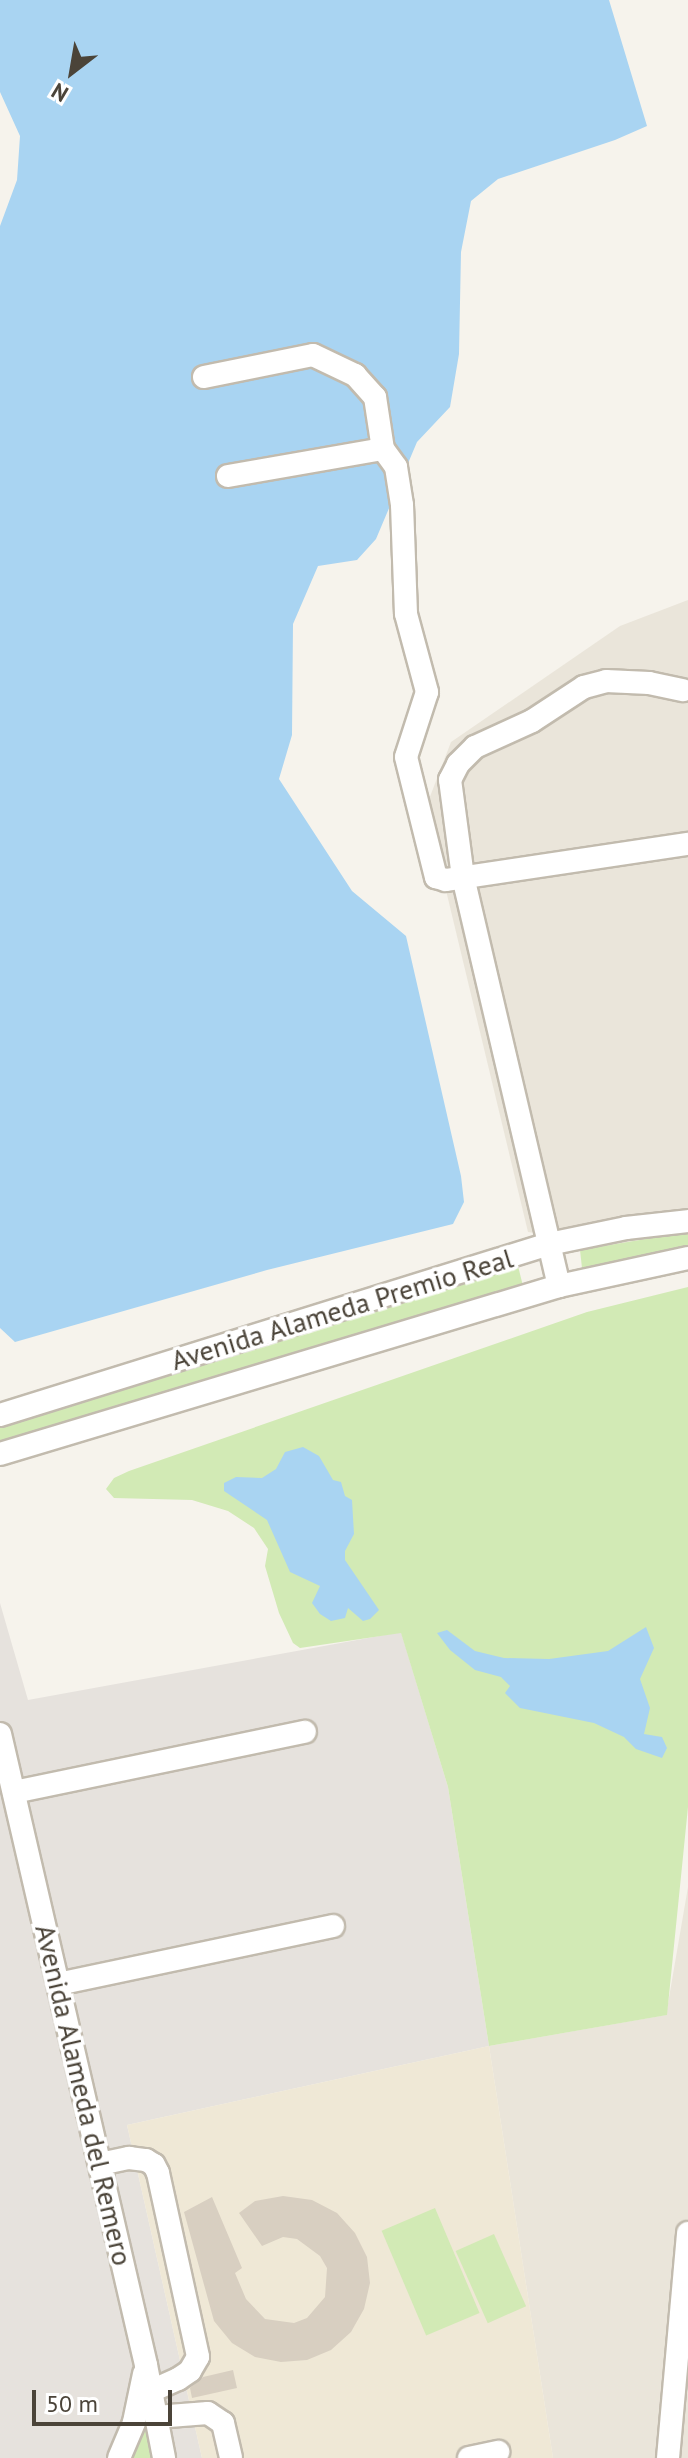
<!DOCTYPE html>
<style>
body{margin:0}
#map{position:relative;width:688px;height:2458px;overflow:hidden;background:#f6f3ec;font-family:"PT Sans",sans-serif}
div>[style]{position:absolute}
[style*='--x']{left:calc(var(--x)*1px);top:calc(var(--y)*1px);width:calc(var(--w)*1px);rotate:calc(var(--a)*1deg)}
.residential>*{inset:0;background:#eae5da}
.industrial>*{inset:0;background:#e6e2dd}
.education>*{inset:0;background:#efe8d6}
.green>*{inset:0;background:#d2eab5;transform-origin:0 0}
.water>*{inset:0;background:#a9d4f2}
.building>*{inset:0;background:#d8cfc1}
.roads{filter:drop-shadow(2px 0 #c2bbae) drop-shadow(-2px 0 #c2bbae) drop-shadow(0 2px #c2bbae) drop-shadow(0 -2px #c2bbae)}
.minor>*{height:22px;margin:-11px;padding:0 11px;transform-origin:11px;border-radius:11px;background:#fff}
span{translate:-50% -50%;white-space:nowrap;text-align:center;line-height:1.15;-webkit-text-stroke:7px #fff;paint-order:stroke}
.street-label{font-size:28px;color:#4b4439}
.north{position:absolute;left:32px;top:32px;width:80px;height:80px;-webkit-text-stroke:6px #fff;paint-order:stroke;rotate:211deg;font-size:22px;font-weight:700;line-height:32px;text-align:center;color:#4b4439}
.north::after{content:'';display:block;margin:auto;width:28px;height:36px;background:#4b4439;clip-path:polygon(50% 0,100% 100%,50% 72%,0 100%)}
.scale{position:absolute;left:32px;top:2390px;width:140px;height:36px;box-sizing:border-box;border:4px solid #4b4439;border-top:0;padding-left:10px;font-size:24px;line-height:28px;white-space:nowrap;color:#4b4439;-webkit-text-stroke:6px #fff;paint-order:stroke}
</style>
<div id="map">
<div class="residential">
<i style="clip-path:polygon(688px 600px,688px 1259px,528px 1232px,426px 807px,451px 742px,620px 626px)"></i>
<i style="clip-path:polygon(688px 1887px,688px 2458px,553px 2458px,489px 2046px,666px 2015px)"></i>
</div>
<div class="industrial">
<i style="clip-path:polygon(0 1603px,28px 1700px,401px 1632px,448px 1787px,489px 2046px,127px 2125px,202px 2458px,0 2458px)"></i>
</div>
<div class="education">
<i style="clip-path:polygon(489px 2046px,553px 2458px,202px 2458px,127px 2125px)"></i>
</div>
<div class="green">
<i style="clip-path:polygon(688px 1232px,688px 1247px,582px 1268px,580px 1250px)"></i>
<i style="clip-path:polygon(518px 1266px,523px 1286px,0 1442px,0 1428px)"></i>
<i style="clip-path:polygon(688px 1287px,688px 1807px,667px 2015px,489px 2046px,448px 1787px,401px 1633px,300px 1648px,293px 1643px,279px 1613px,265px 1566px,268px 1549px,254px 1528px,228px 1511px,192px 1500px,114px 1498px,106px 1489px,114px 1478px,129px 1471px,587px 1312px)"></i>
<i style="left:435px;top:2208px;width:114px;height:58px;rotate:67deg"></i>
<i style="left:494px;top:2234px;width:79px;height:42px;rotate:66deg"></i>
<i style="clip-path:polygon(148px 2402px,157px 2458px,128px 2458px)"></i>
</div>
<div class="water">
<i style="clip-path:polygon(0 0,609px 0,647px 126px,615px 140px,498px 179px,471px 201px,461px 252px,459px 354px,450px 407px,417px 442px,376px 539px,357px 560px,318px 566px,293px 624px,292px 735px,279px 779px,352px 891px,406px 936px,461px 1176px,464px 1202px,453px 1224px,267px 1270px,15px 1342px,0 1328px,0 226px,17px 180px,20px 136px,0 92px)"></i>
<i style="clip-path:polygon(303px 1447px,319px 1456px,333px 1480px,341px 1482px,345px 1496px,352px 1500px,354px 1534px,345px 1551px,345px 1560px,379px 1610px,370px 1619px,363px 1621px,348px 1608px,345px 1618px,331px 1621px,320px 1614px,312px 1603px,320px 1586px,290px 1572px,267px 1520px,224px 1491px,224px 1483px,236px 1477px,262px 1478px,276px 1469px,285px 1452px)"></i>
<i style="clip-path:polygon(646px 1627px,654px 1648px,640px 1679px,650px 1708px,644px 1734px,662px 1737px,667px 1748px,662px 1758px,636px 1749px,624px 1737px,594px 1723px,520px 1708px,505px 1693px,510px 1686px,501px 1677px,475px 1670px,450px 1650px,437px 1633px,447px 1630px,475px 1651px,504px 1658px,549px 1659px,608px 1651px)"></i>
</div>
<div class="building">
<i style="clip-path:polygon(283px 2196px,312px 2200px,337px 2213px,355px 2233px,367px 2257px,370px 2283px,364px 2309px,351px 2332px,331px 2350px,307px 2360px,281px 2362px,255px 2357px,232px 2343px,214px 2321px,184px 2212px,212px 2197px,242px 2268px,235px 2273px,246px 2299px,265px 2319px,294px 2323px,307px 2318px,325px 2297px,327px 2268px,320px 2256px,297px 2239px,283px 2237px,262px 2246px,239px 2213px,255px 2201px)"></i>
<i style="clip-path:polygon(233px 2370px,237px 2388px,192px 2398px,190px 2388px,203px 2377px)"></i>
</div>
<div class="roads">
<div class="minor">
<i style="--x:204;--y:377;--w:111;--a:-11.4"></i>
<i style="--x:313;--y:355;--w:47;--a:25.5"></i>
<i style="--x:355;--y:375;--w:30;--a:48"></i>
<i style="--x:375;--y:397;--w:53;--a:81.3"></i>
<i style="--x:228;--y:476;--w:157;--a:-9.9"></i>
<i style="--x:383;--y:449;--w:22;--a:54"></i>
<i style="--x:396;--y:467;--w:38;--a:81"></i>
<i style="--x:402;--y:505;--w:109;--a:87.9"></i>
<i style="--x:406;--y:614;--w:81;--a:74.9"></i>
<i style="--x:427;--y:692;--w:68;--a:107.9"></i>
<i style="--x:406;--y:757;--w:124;--a:76"></i>
<i style="--x:436;--y:877;--w:10;--a:17"></i>
<i style="--x:446;--y:880;--w:245;--a:-8.5"></i>
<i style="--x:559;--y:1286;--w:420;--a:-103.2"></i>
<i style="--x:463;--y:877;--w:98;--a:-97.6"></i>
<i style="--x:450;--y:780;--w:18;--a:-63"></i>
<i style="--x:458;--y:764;--w:24;--a:-45"></i>
<i style="--x:475;--y:747;--w:63;--a:-24.5"></i>
<i style="--x:532;--y:721;--w:62;--a:-33.2"></i>
<i style="--x:584;--y:687;--w:23;--a:-15"></i>
<i style="--x:606;--y:681;--w:43;--a:2.7"></i>
<i style="--x:649;--y:683;--w:35;--a:12"></i>
<i style="--x:0;--y:1415;--w:575;--a:-17.3"></i>
<i style="--x:549;--y:1244;--w:79;--a:-11.7"></i>
<i style="--x:626;--y:1228;--w:62;--a:-6.4"></i>
<i style="--x:0;--y:1454;--w:584;--a:-16.73"></i>
<i style="--x:559;--y:1286;--w:132;--a:-12.2"></i>
<i style="--x:0;--y:1734;--w:648;--a:76.97"></i>
<i style="--x:146;--y:2365;--w:95;--a:79"></i>
<i style="--x:14;--y:1792;--w:297;--a:-11.7"></i>
<i style="--x:58;--y:1984;--w:281;--a:-11.9"></i>
<i style="--x:100;--y:2164;--w:30;--a:-12"></i>
<i style="--x:129;--y:2158;--w:17;--a:7"></i>
<i style="--x:146;--y:2160;--w:9;--a:32"></i>
<i style="--x:154;--y:2165;--w:9;--a:63"></i>
<i style="--x:158;--y:2173;--w:188;--a:77.7"></i>
<i style="--x:198;--y:2357;--w:16;--a:120"></i>
<i style="--x:190;--y:2371;--w:14;--a:146"></i>
<i style="--x:178;--y:2379;--w:30;--a:156"></i>
<i style="--x:156;--y:2417;--w:52;--a:-4.4"></i>
<i style="--x:208;--y:2413;--w:18;--a:34"></i>
<i style="--x:223;--y:2423;--w:36;--a:77"></i>
<i style="--x:119;--y:2458;--w:39;--a:-67"></i>
<i style="--x:134;--y:2422;--w:49;--a:-78.2"></i>
<i style="--x:469;--y:2458;--w:30;--a:-12"></i>
<i style="--x:668;--y:2458;--w:226;--a:-84.9"></i>
</div>
</div>
<div class="street-label">
<span style="left:342px;top:1309px;rotate:-17deg">Avenida Alameda Premio Real</span>
<span style="left:84px;top:2095px;rotate:77deg">Avenida Alameda del Remero</span>
</div>
<div class="north">N</div>
<div class="scale">50 m</div>
</div>
